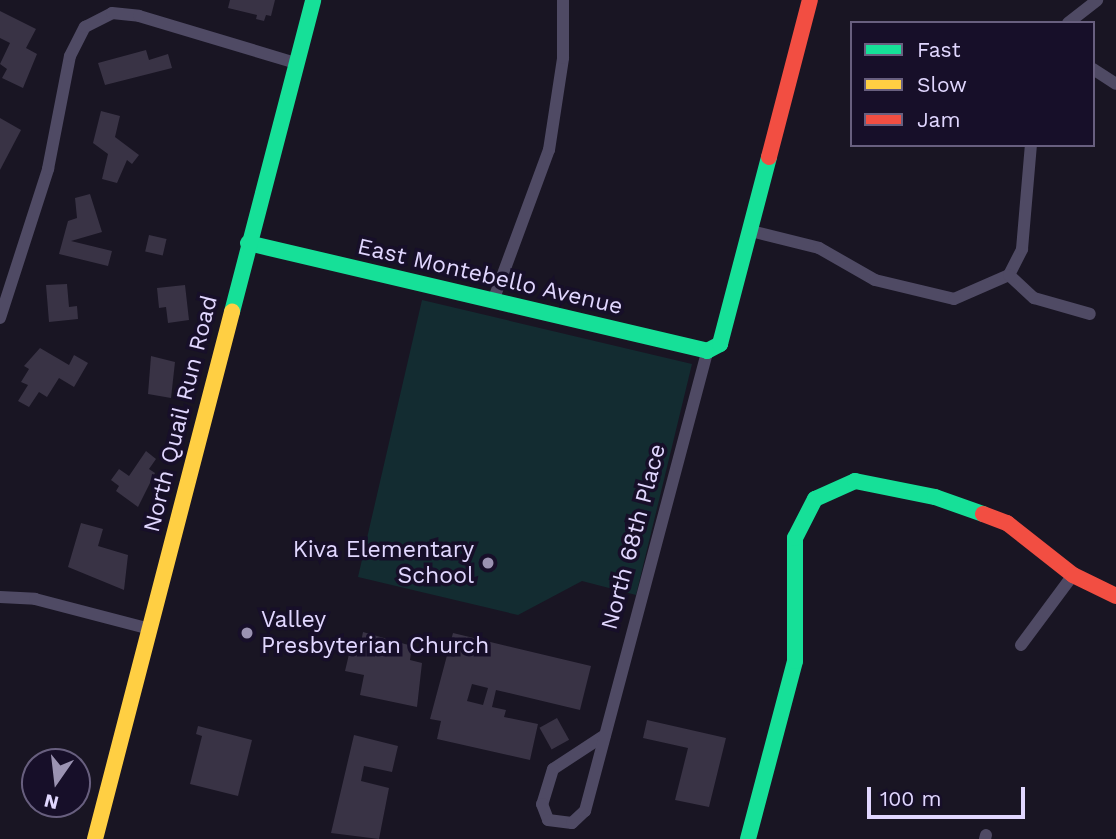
<!DOCTYPE html>
<style>
body{margin:0}
#map{position:relative;width:1116px;height:839px;overflow:hidden;background:#191523;font-family:"Work Sans",sans-serif}
div>[style]{position:absolute}
[style*='--x']{left:calc(var(--x)*1px);top:calc(var(--y)*1px);width:calc(var(--w)*1px);rotate:calc(var(--a)*1deg)}
.green>*{inset:0;background:#132c31}
.building>*{inset:0;background:#393345;transform-origin:0 0}
.street>*{height:12px;margin:-6px;padding:0 6px;transform-origin:6px;border-radius:6px;background:#4f4a64}
.fast>*{height:16px;margin:-8px;padding:0 8px;transform-origin:8px;border-radius:8px;background:#16e098}
.slow>*{height:16px;margin:-8px;padding:0 8px;transform-origin:8px;border-radius:8px;background:#ffcf43}
.jam>*{height:16px;margin:-8px;padding:0 8px;transform-origin:8px;border-radius:8px;background:#f24e42}
.dots>*{width:19px;height:19px;translate:-50% -50%;box-sizing:border-box;border:4px solid #170f29;border-radius:50%}
span{translate:-50% -50%;white-space:nowrap;text-align:center;line-height:1.15;-webkit-text-stroke:7px #170f29;paint-order:stroke}
.street-label{font-size:23px;color:#e1d7ff}
.poi-label{font-size:23px;color:#e1d7ff}
.right{translate:-100% -50%;text-align:right}
.left{translate:0 -50%;text-align:left}
.legend{position:absolute;left:850px;top:21px;width:245px;height:126px;box-sizing:border-box;background:#170f29;border:2px solid #685f7f;margin:0;padding:9px 12px;list-style:none;font-size:21px;color:#e1d7ff}
.legend li{display:flex;align-items:center;gap:14px;height:35px}
.legend b{width:35px;border:2px solid #685f7f}
.north{position:absolute;left:21px;top:748px;width:70px;height:70px;box-sizing:border-box;background:#170f29;border:2px solid #685f7f;border-radius:50%;rotate:194deg;font-size:19px;font-weight:700;line-height:28px;text-align:center;color:#e1d7ff}
.north::after{content:'';display:block;margin:auto;width:24px;height:32px;background:#9b93b2;clip-path:polygon(50% 0,100% 100%,50% 72%,0 100%)}
.scale{position:absolute;left:867px;top:787px;width:158px;height:32px;box-sizing:border-box;border:4px solid #e1d7ff;border-top:0;padding-left:9px;font-size:21px;line-height:24px;white-space:nowrap;color:#e1d7ff;-webkit-text-stroke:5px #170f29;paint-order:stroke}
</style>
<div id="map">
<div class="green">
<i style="clip-path:polygon(422px 300px,692px 364px,636px 595px,582px 581px,518px 615px,358px 577px)"></i>
</div>
<div class="building">
<i style="clip-path:polygon(230px 0,275px 0,271px 16px,266px 15px,264px 21px,256px 19px,257px 15px,228px 8px)"></i>
<i style="clip-path:polygon(0 11px,36px 29px,26px 48px,37px 54px,23px 88px,2px 78px,7px 69px,0 64px,10px 43px,0 38px)"></i>
<i style="clip-path:polygon(146px 50px,149px 60px,168px 54px,172px 68px,105px 85px,98px 63px)"></i>
<i style="clip-path:polygon(101px 111px,120px 116px,115px 137px,139px 155px,132px 164px,127px 160px,117px 183px,102px 179px,108px 154px,93px 143px)"></i>
<i style="clip-path:polygon(0 118px,21px 130px,0 170px)"></i>
<i style="clip-path:polygon(90px 194px,102px 232px,71px 241px,112px 251px,108px 266px,59px 254px,68px 221px,77px 218px,75px 198px)"></i>
<i style="left:149px;top:235px;width:18px;height:17px;rotate:13deg"></i>
<i style="clip-path:polygon(67px 284px,69px 307px,77px 306px,78px 319px,49px 322px,46px 285px)"></i>
<i style="clip-path:polygon(185px 285px,189px 320px,168px 323px,166px 307px,159px 308px,157px 288px)"></i>
<i style="clip-path:polygon(40px 348px,69px 365px,74px 355px,88px 363px,74px 387px,59px 378px,47px 397px,39px 392px,29px 407px,18px 401px,28px 385px,21px 382px,29px 369px,24px 366px)"></i>
<i style="clip-path:polygon(151px 356px,175px 362px,171px 398px,148px 394px)"></i>
<i style="clip-path:polygon(146px 451px,156px 459px,149px 469px,155px 473px,138px 507px,116px 491px,119px 486px,111px 480px,119px 469px,129px 476px)"></i>
<i style="clip-path:polygon(81px 523px,103px 529px,98px 546px,128px 555px,124px 590px,68px 567px)"></i>
<i style="clip-path:polygon(363px 632px,412px 646px,410px 660px,422px 663px,417px 707px,360px 695px,364px 675px,345px 671px,350px 650px,359px 652px)"></i>
<i style="clip-path:polygon(evenodd,453px 633px,591px 666px,580px 710px,496px 690px,492px 707px,506px 710px,504px 717px,538px 724px,530px 760px,437px 739px,441px 721px,430px 719px,453px 633px,472px 684px,488px 688px,483px 705px,467px 701px,472px 684px)"></i>
<i style="left:557px;top:718px;width:25px;height:20px;rotate:61deg"></i>
<i style="clip-path:polygon(647px 720px,726px 738px,709px 807px,675px 800px,688px 748px,643px 738px)"></i>
<i style="clip-path:polygon(198px 726px,252px 740px,238px 796px,190px 784px,202px 736px,196px 734px)"></i>
<i style="clip-path:polygon(354px 735px,398px 746px,392px 772px,364px 766px,361px 781px,389px 788px,379px 839px,331px 833px)"></i>
</div>
<div class="street">
<i style="--x:1068;--y:23;--w:37;--a:-38"></i>
<i style="--x:1093;--y:69;--w:27;--a:33"></i>
<i style="--x:751;--y:231;--w:70;--a:14"></i>
<i style="--x:819;--y:248;--w:64;--a:29.7"></i>
<i style="--x:875;--y:280;--w:81;--a:13.5"></i>
<i style="--x:954;--y:299;--w:60;--a:-23.6"></i>
<i style="--x:1009;--y:275;--w:29;--a:-63"></i>
<i style="--x:1022;--y:249;--w:104;--a:-85.1"></i>
<i style="--x:1009;--y:275;--w:34;--a:43"></i>
<i style="--x:1034;--y:298;--w:58;--a:15.9"></i>
<i style="--x:493;--y:301;--w:161;--a:-69.7"></i>
<i style="--x:549;--y:150;--w:93;--a:-81.3"></i>
<i style="--x:563;--y:58;--w:58;--a:-90"></i>
<i style="--x:0;--y:318;--w:157;--a:-72.1"></i>
<i style="--x:48;--y:169;--w:115;--a:-79"></i>
<i style="--x:70;--y:56;--w:33;--a:-63"></i>
<i style="--x:85;--y:27;--w:30;--a:-27"></i>
<i style="--x:112;--y:13;--w:27;--a:6"></i>
<i style="--x:139;--y:16;--w:164;--a:16.7"></i>
<i style="--x:0;--y:597;--w:35;--a:3"></i>
<i style="--x:35;--y:599;--w:119;--a:14.6"></i>
<i style="--x:1021;--y:645;--w:87;--a:-53.4"></i>
<i style="--x:605;--y:735;--w:62;--a:146.8"></i>
<i style="--x:553;--y:769;--w:37;--a:107"></i>
<i style="--x:542;--y:804;--w:17;--a:69"></i>
<i style="--x:548;--y:820;--w:24;--a:7"></i>
<i style="--x:572;--y:823;--w:18;--a:-43"></i>
<i style="--x:585;--y:811;--w:476;--a:-75.1"></i>
<i style="--x:985;--y:839;--w:4;--a:-76"></i>
</div>
<div class="fast">
<i style="--x:248;--y:243;--w:472;--a:13.2"></i>
<i style="--x:707;--y:351;--w:15;--a:-28"></i>
<i style="--x:720;--y:344;--w:193;--a:-75.3"></i>
<i style="--x:232;--y:312;--w:322;--a:-75.4"></i>
<i style="--x:748;--y:839;--w:184;--a:-75.2"></i>
<i style="--x:795;--y:661;--w:123;--a:-90"></i>
<i style="--x:795;--y:538;--w:44;--a:-62.9"></i>
<i style="--x:815;--y:499;--w:44;--a:-24.2"></i>
<i style="--x:855;--y:481;--w:82;--a:11.3"></i>
<i style="--x:935;--y:497;--w:51;--a:19.5"></i>
</div>
<div class="slow">
<i style="--x:95;--y:839;--w:545;--a:-75.43"></i>
</div>
<div class="jam">
<i style="--x:769;--y:157;--w:162;--a:-75.4"></i>
<i style="--x:983;--y:514;--w:26;--a:21"></i>
<i style="--x:1007;--y:523;--w:84;--a:38.2"></i>
<i style="--x:1073;--y:575;--w:48;--a:26"></i>
</div>
<div class="dots">
<i style="left:488px;top:563px;background:#9b93b2"></i>
<i style="left:247px;top:633px;background:#9b93b2"></i>
</div>
<div class="street-label">
<span style="left:490px;top:277px;rotate:13deg">East Montebello Avenue</span>
<span style="left:181px;top:414px;rotate:-76deg">North Quail Run Road</span>
<span style="left:634px;top:537px;rotate:-75deg">North 68th Place</span>
</div>
<div class="poi-label">
<span class="right" style="left:474px;top:563px">Kiva Elementary<br>School</span>
<span class="left" style="left:261px;top:633px">Valley<br>Presbyterian Church</span>
</div>
<ul class="legend">
<li><b style="height:9px;background:#16e098"></b>Fast</li>
<li><b style="height:9px;background:#ffcf43"></b>Slow</li>
<li><b style="height:9px;background:#f24e42"></b>Jam</li>
</ul>
<div class="north">N</div>
<div class="scale">100 m</div>
</div>
